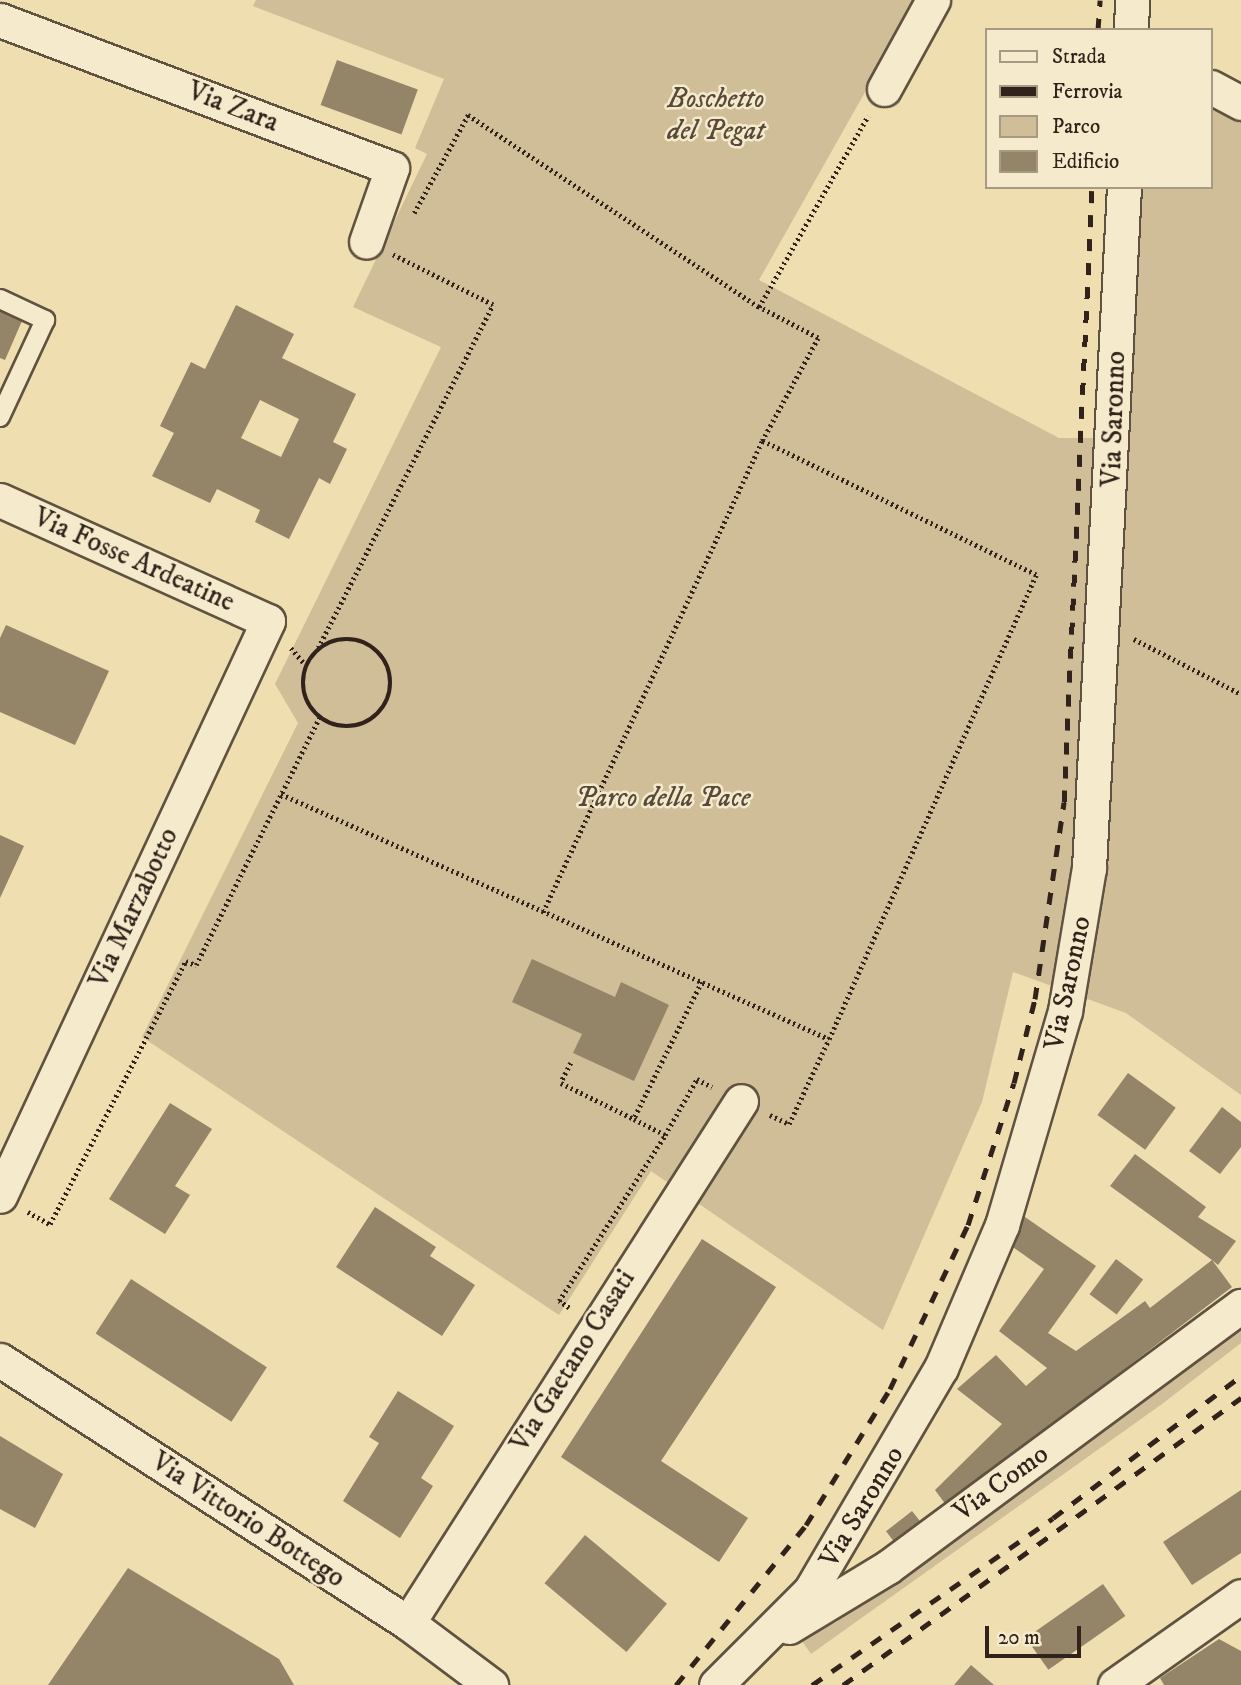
<!DOCTYPE html>
<style>
body{margin:0}
#map{position:relative;width:1241px;height:1685px;overflow:hidden;background:#efdeb0;font-family:"IM FELL DW Pica",serif}
div>[style]{position:absolute}
[style*='--x']{left:calc(var(--x)*1px);top:calc(var(--y)*1px);width:calc(var(--w)*1px);rotate:calc(var(--a)*1deg)}
.green>*{inset:0;background:#cfbe97}
.building>*{inset:0;background:#948468;transform-origin:0 0}
.path>*{height:4.5px;margin-top:-2.25px;transform-origin:0;background:repeating-linear-gradient(90deg,#31231b 0 2px,transparent 0 5.5px)}
.path>.ring{margin:-2.25px;padding:0;box-sizing:content-box;background:none;border:4.5px solid #31231b;border-radius:50%}
.roads{filter:drop-shadow(2px 0 #605240) drop-shadow(-2px 0 #605240) drop-shadow(0 2px #605240) drop-shadow(0 -2px #605240)}
.lane>*{height:18px;margin:-9px;padding:0 9px;transform-origin:9px;border-radius:9px;background:#f5eacc}
.street>*{height:33px;margin:-16.5px;padding:0 16.5px;transform-origin:16.5px;border-radius:16.5px;background:#f5eacc}
.rail>*{height:5px;margin-top:-2.5px;transform-origin:0;background:repeating-linear-gradient(90deg,#31231b 0 12px,transparent 0 24px)}
span{translate:-50% -50%;white-space:nowrap;text-align:center;line-height:1.15;-webkit-text-stroke:5px #f5eacc;paint-order:stroke}
.park-label{font-size:28px;color:#584a3a;font-style:italic}
.street-label{font-size:28px;color:#31231b}
.legend{position:absolute;left:985px;top:28px;width:228px;height:161px;box-sizing:border-box;background:#f5eacc;border:2px solid #a79a85;margin:0;padding:9px 12px;list-style:none;font-size:21px;color:#31231b}
.legend li{display:flex;align-items:center;gap:14px;height:35px}
.legend b{width:35px;border:2px solid #a79a85}
.scale{position:absolute;left:985px;top:1626px;width:96px;height:32px;box-sizing:border-box;border:4px solid #31231b;border-top:0;padding-left:9px;font-size:21px;line-height:24px;white-space:nowrap;color:#31231b;-webkit-text-stroke:5px #f5eacc;paint-order:stroke}
</style>
<div id="map">
<div class="green">
<i style="clip-path:polygon(256px 0,917px 0,759px 280px,1059px 438px,1125px 438px,1142px 187px,1211px 187px,1211px 103px,1241px 119px,1241px 1095px,1126px 1013px,1013px 972px,982px 1102px,883px 1330px,651px 1171px,559px 1315px,142px 1037px,298px 723px,275px 684px,441px 347px,353px 307px,427px 154px,415px 148px,444px 79px,253px 6px)"></i>
<i style="clip-path:polygon(1241px 1322px,1241px 1343px,1162px 1404px,811px 1654px,800px 1638px,805px 1633px,835px 1623px)"></i>
</div>
<div class="building">
<i style="left:337px;top:60px;width:86px;height:48px;rotate:20deg"></i>
<i style="clip-path:polygon(evenodd,236px 305px,294px 334px,282px 358px,356px 394px,333px 442px,347px 449px,330px 484px,319px 478px,289px 539px,255px 522px,260px 510px,217px 489px,210px 503px,152px 476px,174px 433px,160px 426px,191px 362px,205px 369px,236px 305px,260px 400px,299px 419px,281px 457px,241px 438px,260px 400px)"></i>
<i style="clip-path:polygon(0 311px,22px 321px,5px 360px,0 358px)"></i>
<i style="clip-path:polygon(6px 625px,109px 671px,75px 745px,0 712px,0 638px)"></i>
<i style="clip-path:polygon(0 835px,24px 846px,0 898px)"></i>
<i style="clip-path:polygon(532px 959px,615px 997px,621px 982px,669px 1005px,634px 1081px,573px 1053px,582px 1034px,512px 1002px)"></i>
<i style="left:1128px;top:1073px;width:59px;height:52px;rotate:36deg"></i>
<i style="clip-path:polygon(170px 1103px,212px 1129px,175px 1186px,190px 1195px,165px 1234px,109px 1199px)"></i>
<i style="clip-path:polygon(1222px 1107px,1241px 1122px,1241px 1147px,1220px 1174px,1189px 1151px)"></i>
<i style="clip-path:polygon(1135px 1154px,1206px 1207px,1198px 1217px,1236px 1241px,1218px 1265px,1212px 1260px,1232px 1287px,946px 1505px,935px 1490px,1002px 1424px,957px 1389px,996px 1355px,1026px 1386px,1047px 1368px,999px 1331px,1044px 1269px,1010px 1245px,1022px 1215px,1096px 1266px,1048px 1333px,1076px 1351px,1145px 1301px,1150px 1308px,1212px 1260px,1110px 1186px)"></i>
<i style="clip-path:polygon(375px 1207px,436px 1247px,430px 1256px,475px 1285px,442px 1336px,336px 1267px)"></i>
<i style="clip-path:polygon(702px 1239px,776px 1287px,661px 1461px,748px 1518px,719px 1562px,561px 1457px)"></i>
<i style="left:1116px;top:1259px;width:34px;height:44px;rotate:37deg"></i>
<i style="left:131px;top:1279px;width:162px;height:65px;rotate:33deg"></i>
<i style="clip-path:polygon(398px 1391px,454px 1426px,421px 1478px,433px 1486px,400px 1538px,343px 1501px,379px 1443px,369px 1437px)"></i>
<i style="clip-path:polygon(0 1436px,63px 1474px,35px 1528px,0 1509px)"></i>
<i style="clip-path:polygon(1241px 1490px,1241px 1553px,1192px 1585px,1163px 1542px)"></i>
<i style="left:912px;top:1511px;width:16px;height:33px;rotate:52deg"></i>
<i style="left:585px;top:1535px;width:107px;height:63px;rotate:40deg"></i>
<i style="clip-path:polygon(128px 1568px,279px 1659px,294px 1685px,48px 1685px)"></i>
<i style="left:1103px;top:1584px;width:39px;height:94px;rotate:55deg"></i>
<i style="clip-path:polygon(1219px 1639px,1241px 1651px,1241px 1685px,1164px 1685px,1160px 1678px)"></i>
<i style="clip-path:polygon(971px 1665px,994px 1685px,954px 1685px)"></i>
</div>
<div class="path">
<i style="--x:414;--y:213;--w:112;--a:-61.1"></i>
<i style="--x:468;--y:115;--w:349;--a:33.4"></i>
<i class="ring" style="left:303px;top:639px;width:83.5px;height:83.5px"></i>
<i style="--x:1134;--y:639;--w:120;--a:27.2"></i>
<i style="--x:291;--y:648;--w:23;--a:49"></i>
<i style="--x:318;--y:648;--w:385;--a:-63"></i>
<i style="--x:493;--y:305;--w:112;--a:-153.4"></i>
<i style="--x:281;--y:794;--w:600;--a:24.09"></i>
<i style="--x:829;--y:1039;--w:508;--a:-65.96"></i>
<i style="--x:1036;--y:575;--w:305;--a:-153.9"></i>
<i style="--x:543;--y:912;--w:519;--a:-65.06"></i>
<i style="--x:762;--y:441;--w:117;--a:-61.5"></i>
<i style="--x:818;--y:338;--w:67;--a:-152.3"></i>
<i style="--x:759;--y:307;--w:220;--a:-60.3"></i>
<i style="--x:702;--y:982;--w:153;--a:116.4"></i>
<i style="--x:634;--y:1119;--w:35;--a:27"></i>
<i style="--x:665;--y:1135;--w:64;--a:-60.3"></i>
<i style="--x:697;--y:1079;--w:17;--a:28"></i>
<i style="--x:571;--y:1063;--w:22;--a:117"></i>
<i style="--x:561;--y:1083;--w:81;--a:26.3"></i>
<i style="--x:770;--y:1115;--w:21;--a:25"></i>
<i style="--x:789;--y:1124;--w:94;--a:-64.8"></i>
<i style="--x:28;--y:1212;--w:25;--a:29"></i>
<i style="--x:50;--y:1224;--w:296;--a:-62.7"></i>
<i style="--x:186;--y:961;--w:11;--a:22"></i>
<i style="--x:196;--y:965;--w:276;--a:-63.5"></i>
<i style="--x:569;--y:1308;--w:12;--a:-145"></i>
<i style="--x:559;--y:1301;--w:197;--a:-57.4"></i>
</div>
<div class="roads">
<div class="lane">
<i style="--x:0;--y:299;--w:50;--a:25"></i>
<i style="--x:45;--y:320;--w:107;--a:114.9"></i>
</div>
<div class="street">
<i style="--x:0;--y:20;--w:419;--a:20.7"></i>
<i style="--x:392;--y:168;--w:78;--a:109.4"></i>
<i style="--x:1131;--y:30;--w:30;--a:-88"></i>
<i style="--x:1211;--y:87;--w:34;--a:28"></i>
<i style="--x:884;--y:89;--w:102;--a:-61.2"></i>
<i style="--x:0;--y:500;--w:294;--a:24.3"></i>
<i style="--x:268;--y:621;--w:634;--a:114.99"></i>
<i style="--x:0;--y:1360;--w:485;--a:32.8"></i>
<i style="--x:408;--y:1623;--w:104;--a:36.8"></i>
<i style="--x:408;--y:1623;--w:619;--a:-57.46"></i>
<i style="--x:789;--y:1627;--w:116;--a:-31.2"></i>
<i style="--x:888;--y:1567;--w:439;--a:-36.5"></i>
<i style="--x:716;--y:1685;--w:133;--a:-45"></i>
<i style="--x:810;--y:1591;--w:259;--a:-59.6"></i>
<i style="--x:941;--y:1368;--w:155;--a:-66.9"></i>
<i style="--x:1002;--y:1225;--w:223;--a:-73.6"></i>
<i style="--x:1065;--y:1011;--w:145;--a:-80.5"></i>
<i style="--x:1089;--y:868;--w:682;--a:-87.06"></i>
<i style="--x:1115;--y:1685;--w:154;--a:-35.2"></i>
</div>
</div>
<div class="rail">
<i style="--x:1098;--y:30;--w:30;--a:-86"></i>
<i style="--x:676;--y:1685;--w:206;--a:-50.9"></i>
<i style="--x:806;--y:1525;--w:160;--a:-58.3"></i>
<i style="--x:890;--y:1389;--w:182;--a:-64.6"></i>
<i style="--x:968;--y:1225;--w:149;--a:-72.1"></i>
<i style="--x:1014;--y:1083;--w:87;--a:-76"></i>
<i style="--x:1035;--y:999;--w:199;--a:-81.6"></i>
<i style="--x:1064;--y:802;--w:616;--a:-87.39"></i>
<i style="--x:812;--y:1685;--w:293;--a:-34.7"></i>
<i style="--x:1053;--y:1518;--w:236;--a:-37.1"></i>
<i style="--x:843;--y:1685;--w:491;--a:-35.8"></i>
</div>
<div class="park-label">
<span style="left:716px;top:115px">Boschetto<br>del Pegat</span>
<span style="left:663px;top:798px">Parco della Pace</span>
</div>
<div class="street-label">
<span style="left:233px;top:107px;rotate:21deg">Via Zara</span>
<span style="left:1114px;top:419px;rotate:-88deg">Via Saronno</span>
<span style="left:134px;top:560px;rotate:24deg">Via Fosse Ardeatine</span>
<span style="left:134px;top:908px;rotate:-65deg">Via Marzabotto</span>
<span style="left:1068px;top:983px;rotate:-78deg">Via Saronno</span>
<span style="left:573px;top:1361px;rotate:-58deg">Via Gaetano Casati</span>
<span style="left:1001px;top:1483px;rotate:-36deg">Via Como</span>
<span style="left:862px;top:1507px;rotate:-59deg">Via Saronno</span>
<span style="left:248px;top:1520px;rotate:33deg">Via Vittorio Bottego</span>
</div>
<ul class="legend">
<li><b style="height:9px;background:#f5eacc"></b>Strada</li>
<li><b style="height:9px;background:#31231b"></b>Ferrovia</li>
<li><b style="height:19px;background:#cfbe97"></b>Parco</li>
<li><b style="height:19px;background:#948468"></b>Edificio</li>
</ul>
<div class="scale">20 m</div>
</div>
